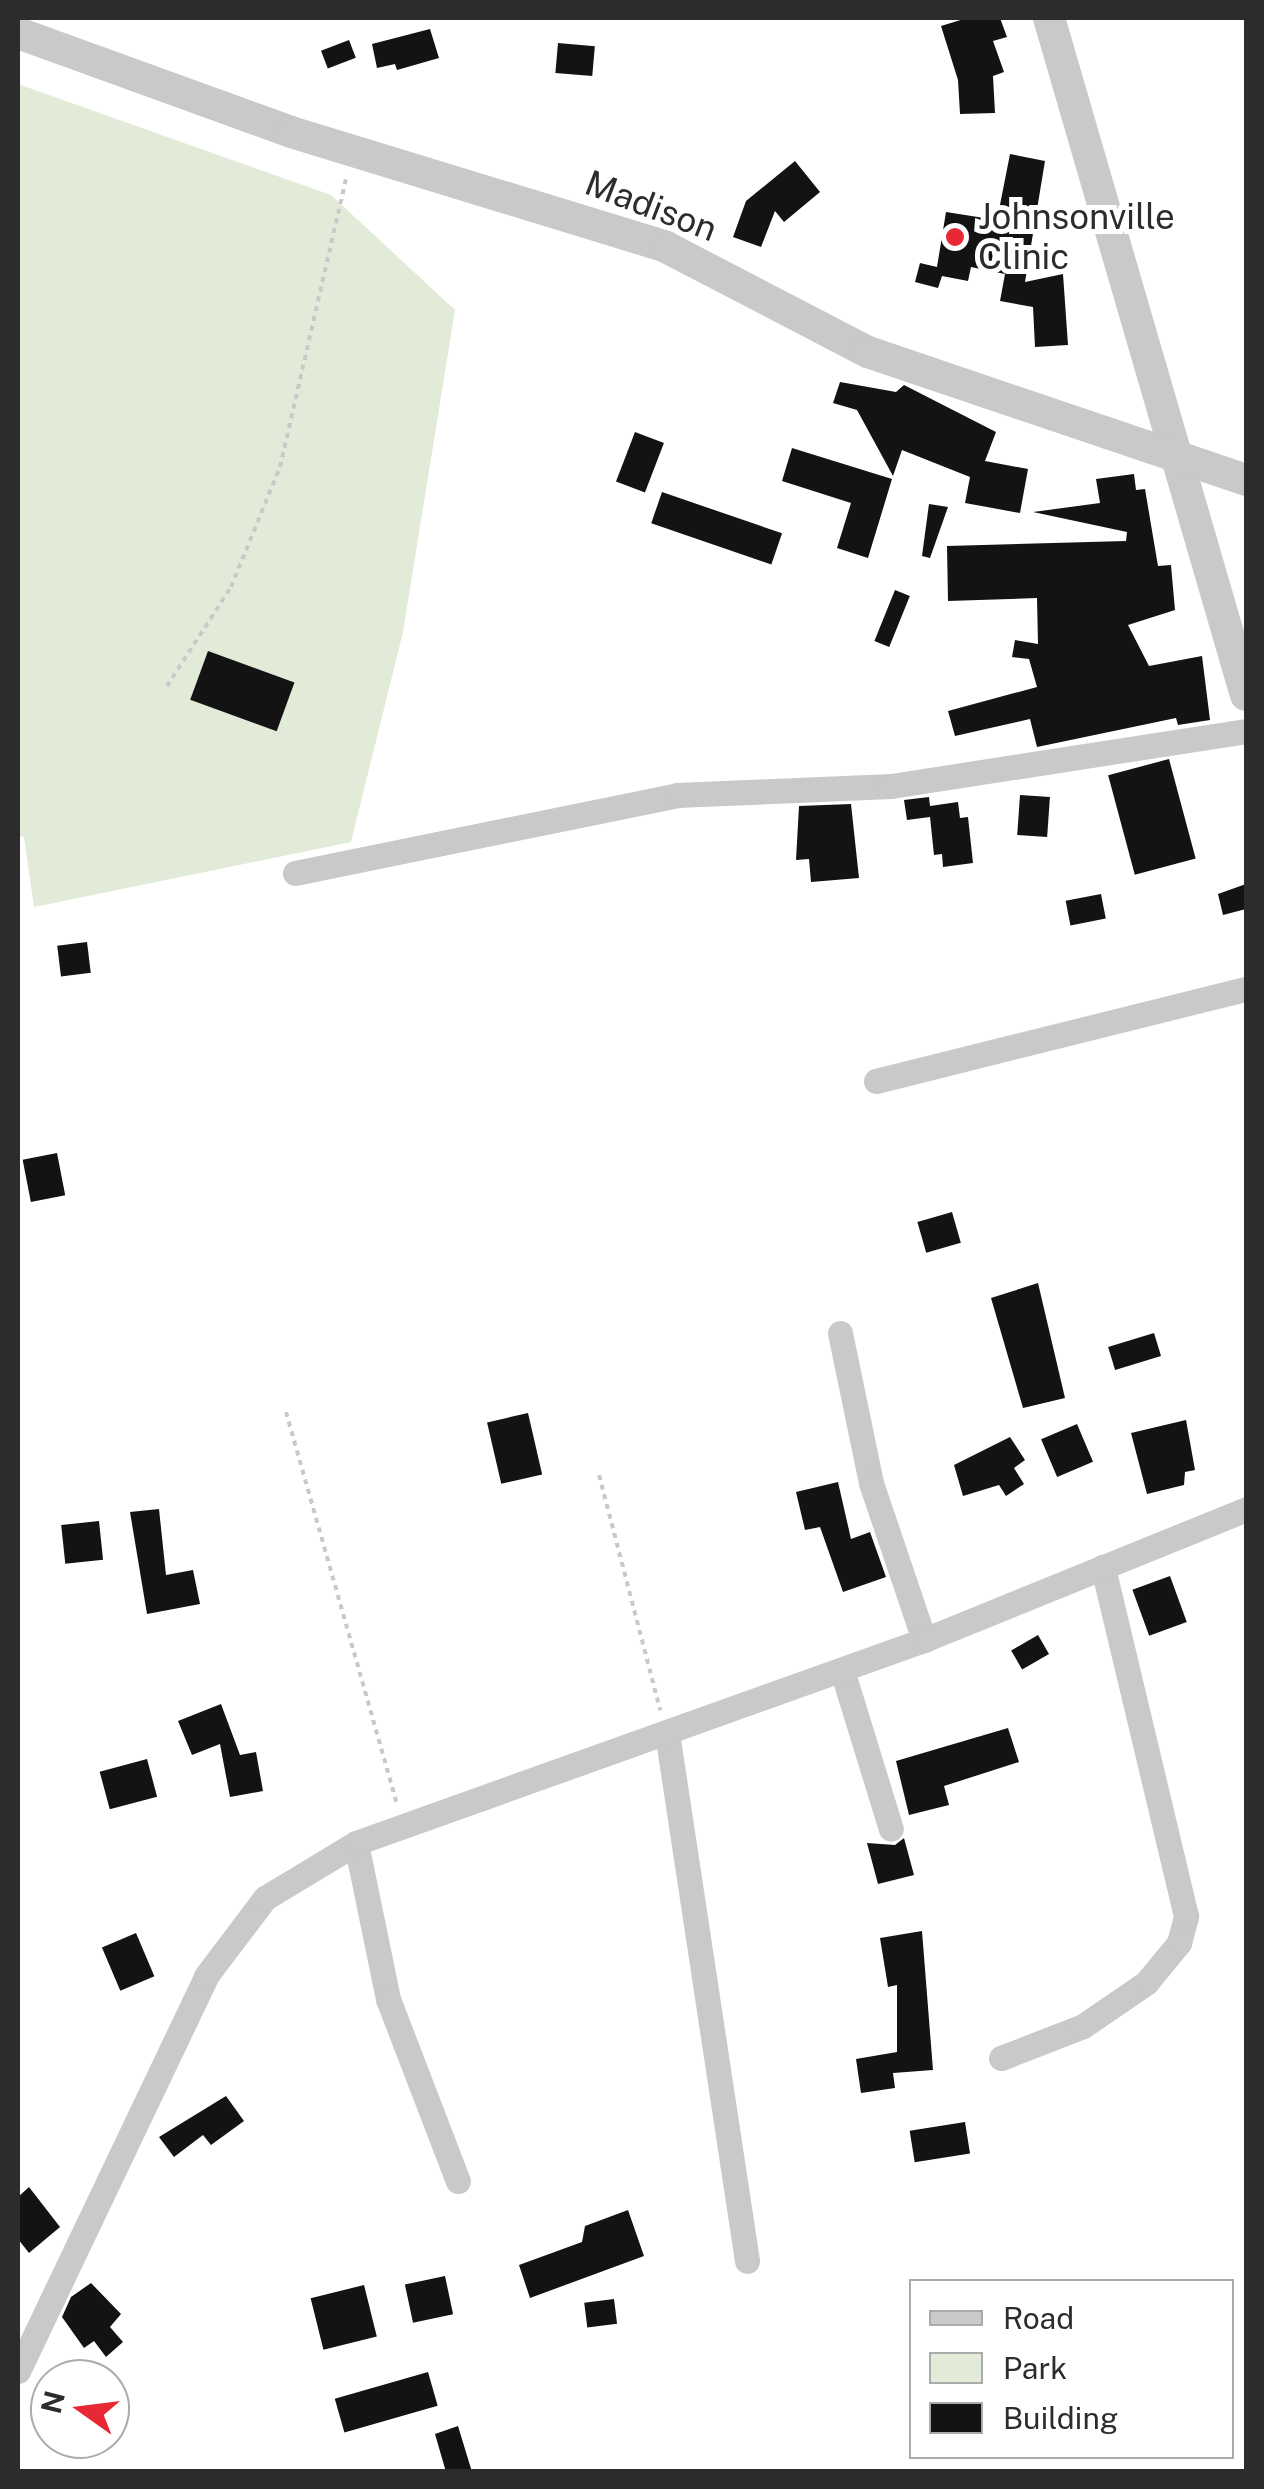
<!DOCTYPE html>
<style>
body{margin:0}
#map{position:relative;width:1264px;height:2489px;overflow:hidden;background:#fff;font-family:"Public Sans",sans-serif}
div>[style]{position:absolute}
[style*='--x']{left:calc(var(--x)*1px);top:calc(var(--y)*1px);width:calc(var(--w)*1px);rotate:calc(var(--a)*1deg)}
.green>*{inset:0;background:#e2ead8}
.building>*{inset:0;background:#131313;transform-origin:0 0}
.path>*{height:4px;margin-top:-2px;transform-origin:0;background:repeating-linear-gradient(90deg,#c9c9c9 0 5px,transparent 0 10px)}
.minor>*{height:25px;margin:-12.5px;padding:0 12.5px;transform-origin:12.5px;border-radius:12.5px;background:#c9c9c9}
.tertiary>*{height:32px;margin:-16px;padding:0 16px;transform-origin:16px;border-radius:16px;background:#c9c9c9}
.dots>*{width:28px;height:28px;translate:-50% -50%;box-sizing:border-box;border:5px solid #fff;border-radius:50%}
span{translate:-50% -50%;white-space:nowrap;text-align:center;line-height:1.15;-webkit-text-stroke:10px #fff;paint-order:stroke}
.street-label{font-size:35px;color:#2c2c2c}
.poi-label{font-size:35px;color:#2c2c2c}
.left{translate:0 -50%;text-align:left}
.frame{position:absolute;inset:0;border:20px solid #2c2c2c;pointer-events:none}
.legend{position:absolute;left:909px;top:2279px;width:325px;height:180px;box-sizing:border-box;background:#fff;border:2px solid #ababab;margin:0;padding:12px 18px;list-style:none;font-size:30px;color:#2c2c2c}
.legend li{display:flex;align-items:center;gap:20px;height:50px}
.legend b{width:50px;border:2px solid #ababab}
.north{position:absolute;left:30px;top:2359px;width:100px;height:100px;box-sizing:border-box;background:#fff;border:2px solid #ababab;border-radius:50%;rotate:284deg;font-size:28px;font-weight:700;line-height:40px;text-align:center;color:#2c2c2c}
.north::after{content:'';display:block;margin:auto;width:35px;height:45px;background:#e82935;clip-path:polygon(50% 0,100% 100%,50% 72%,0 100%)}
</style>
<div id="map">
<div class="green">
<i style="clip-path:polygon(18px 84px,331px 195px,455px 310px,403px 632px,351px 842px,34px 907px,24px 837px,18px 836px)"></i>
</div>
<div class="building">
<i style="clip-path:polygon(967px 18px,1000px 18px,1007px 37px,993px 41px,1004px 72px,993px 76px,995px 113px,960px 114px,958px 80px,941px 26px)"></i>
<i style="clip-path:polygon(430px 29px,439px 58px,397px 70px,395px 64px,377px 68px,372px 44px)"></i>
<i style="left:349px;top:40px;width:19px;height:30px;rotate:69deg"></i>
<i style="left:558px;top:43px;width:37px;height:30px;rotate:5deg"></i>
<i style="clip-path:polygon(1010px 154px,1045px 161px,1025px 282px,1063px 274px,1068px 345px,1035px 347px,1033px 307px,1000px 301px,1005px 274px,971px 267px,968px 281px,942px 276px,938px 288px,915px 282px,920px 263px,937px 267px,946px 212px,997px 220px)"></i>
<i style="clip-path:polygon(795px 161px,820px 192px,784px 222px,775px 211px,761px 247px,733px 237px,746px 201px)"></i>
<i style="clip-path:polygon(840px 382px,896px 392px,904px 385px,996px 432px,985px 461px,1028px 469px,1020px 513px,965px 503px,970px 477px,902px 450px,893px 476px,857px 410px,833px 403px)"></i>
<i style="left:635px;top:432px;width:31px;height:53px;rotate:21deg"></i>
<i style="clip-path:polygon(792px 448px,892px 479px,868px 558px,837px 548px,851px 503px,782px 481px)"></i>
<i style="clip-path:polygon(1134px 474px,1136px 490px,1145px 489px,1158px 566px,1171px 565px,1175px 610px,1128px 625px,1149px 666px,1202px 656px,1210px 720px,1178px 725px,1176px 718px,1037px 747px,1030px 719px,955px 736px,948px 711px,1037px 687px,1029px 659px,1012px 657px,1015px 640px,1038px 644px,1037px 598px,948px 601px,947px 546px,1126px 541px,1127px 532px,1033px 512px,1100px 503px,1096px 479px)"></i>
<i style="left:662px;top:492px;width:127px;height:33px;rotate:19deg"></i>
<i style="clip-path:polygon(929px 504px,948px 507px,930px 558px,922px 556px)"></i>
<i style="left:895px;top:590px;width:16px;height:55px;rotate:22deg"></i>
<i style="left:208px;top:651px;width:92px;height:52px;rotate:20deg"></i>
<i style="left:1169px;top:759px;width:103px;height:63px;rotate:75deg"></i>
<i style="left:1020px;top:795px;width:30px;height:40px;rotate:4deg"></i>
<i style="clip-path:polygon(929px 797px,930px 806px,958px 802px,960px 818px,968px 817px,973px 863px,943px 867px,942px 854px,934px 855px,930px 817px,907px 820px,904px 800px)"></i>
<i style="clip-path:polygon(851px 804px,859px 878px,811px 882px,809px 859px,796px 860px,799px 806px)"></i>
<i style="clip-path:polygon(1246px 884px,1246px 909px,1223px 915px,1218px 894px)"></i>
<i style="left:1101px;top:894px;width:25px;height:36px;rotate:79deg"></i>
<i style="left:87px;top:942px;width:31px;height:30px;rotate:83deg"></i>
<i style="left:57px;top:1153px;width:43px;height:35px;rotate:79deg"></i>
<i style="left:952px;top:1212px;width:32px;height:36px;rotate:74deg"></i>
<i style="clip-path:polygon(1038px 1283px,1065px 1398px,1023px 1408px,991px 1298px)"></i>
<i style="left:1154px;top:1333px;width:24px;height:48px;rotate:73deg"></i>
<i style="left:528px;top:1413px;width:63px;height:42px;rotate:77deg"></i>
<i style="clip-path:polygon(1186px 1420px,1195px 1470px,1185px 1472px,1184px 1485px,1147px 1494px,1131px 1433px)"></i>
<i style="left:1077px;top:1424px;width:41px;height:39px;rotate:67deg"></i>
<i style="clip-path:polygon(1010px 1437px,1025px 1460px,1014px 1468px,1024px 1484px,1006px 1496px,999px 1485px,963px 1496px,954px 1465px)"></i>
<i style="clip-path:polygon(838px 1482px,851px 1539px,870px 1532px,886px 1577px,843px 1592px,820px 1527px,805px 1530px,796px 1492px)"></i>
<i style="clip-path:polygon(159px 1509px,166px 1575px,193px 1570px,200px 1604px,147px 1614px,130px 1512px)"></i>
<i style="left:99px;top:1521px;width:39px;height:38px;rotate:84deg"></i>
<i style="left:1170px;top:1576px;width:49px;height:40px;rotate:70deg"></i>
<i style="left:1038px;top:1635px;width:22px;height:31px;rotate:60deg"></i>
<i style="clip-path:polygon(221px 1704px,240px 1755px,256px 1752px,263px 1791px,230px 1797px,220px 1744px,192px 1755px,178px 1721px)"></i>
<i style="clip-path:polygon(1008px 1728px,1019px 1762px,944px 1786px,949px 1805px,909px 1815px,896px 1761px)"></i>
<i style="left:147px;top:1759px;width:39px;height:49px;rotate:75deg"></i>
<i style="clip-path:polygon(904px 1838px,914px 1875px,878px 1884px,867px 1843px,895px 1845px)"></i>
<i style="clip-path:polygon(922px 1931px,933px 2070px,893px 2073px,895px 2088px,861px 2093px,856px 2059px,897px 2052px,897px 1985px,888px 1987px,880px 1938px)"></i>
<i style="left:136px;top:1933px;width:47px;height:37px;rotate:67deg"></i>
<i style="clip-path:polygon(226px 2096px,244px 2121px,211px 2145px,203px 2135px,174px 2157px,159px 2137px)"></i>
<i style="left:965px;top:2122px;width:32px;height:56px;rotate:81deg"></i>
<i style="clip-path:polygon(29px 2187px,60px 2227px,29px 2253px,18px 2239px,18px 2197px)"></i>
<i style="clip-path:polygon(628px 2210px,644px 2256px,530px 2298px,519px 2265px,582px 2242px,585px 2226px)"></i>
<i style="left:445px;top:2276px;width:39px;height:41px;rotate:78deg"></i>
<i style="clip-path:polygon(91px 2283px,121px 2314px,110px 2327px,123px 2342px,106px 2357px,94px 2341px,84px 2348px,62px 2317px,71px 2297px)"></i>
<i style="left:364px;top:2285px;width:53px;height:55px;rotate:76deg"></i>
<i style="left:614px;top:2299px;width:25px;height:30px;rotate:83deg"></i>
<i style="left:428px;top:2372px;width:35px;height:97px;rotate:74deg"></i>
<i style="clip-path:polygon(458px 2426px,472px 2472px,446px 2472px,435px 2434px)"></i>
</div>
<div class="path">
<i style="--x:167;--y:686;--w:118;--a:-57.1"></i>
<i style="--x:231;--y:587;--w:130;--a:-67.8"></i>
<i style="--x:280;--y:467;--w:300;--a:-77.1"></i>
<i style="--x:286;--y:1412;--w:408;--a:74.2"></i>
<i style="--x:599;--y:1475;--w:243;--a:75.4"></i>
</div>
<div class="minor">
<i style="--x:295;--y:873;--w:390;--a:-11.5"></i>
<i style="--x:677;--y:795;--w:214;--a:-2.4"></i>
<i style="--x:891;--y:786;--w:359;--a:-8.8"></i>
<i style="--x:876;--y:1081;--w:381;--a:-14"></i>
<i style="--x:840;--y:1333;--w:153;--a:78.3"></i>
<i style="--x:871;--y:1483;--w:166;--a:71.3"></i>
<i style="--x:842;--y:1670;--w:166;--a:72.9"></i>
<i style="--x:667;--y:1733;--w:534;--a:81.38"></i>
<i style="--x:356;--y:1843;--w:159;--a:78.4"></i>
<i style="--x:388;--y:1999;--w:195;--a:69"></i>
<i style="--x:1001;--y:2058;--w:88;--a:-21.3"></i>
<i style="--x:1083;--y:2026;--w:76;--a:-34.3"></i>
<i style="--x:1146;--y:1983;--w:52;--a:-50.5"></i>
<i style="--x:1179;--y:1943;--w:28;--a:-75"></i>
<i style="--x:1186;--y:1916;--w:359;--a:-103.4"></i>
<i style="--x:18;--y:2371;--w:437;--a:-64.5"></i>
<i style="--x:206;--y:1976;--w:98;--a:-52.9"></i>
<i style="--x:265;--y:1898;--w:106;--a:-31.1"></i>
<i style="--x:356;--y:1843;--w:603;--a:-19.67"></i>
<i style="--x:924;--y:1640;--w:348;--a:-22.1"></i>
</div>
<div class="tertiary">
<i style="--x:1049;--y:18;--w:705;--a:73.78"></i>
<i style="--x:18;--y:33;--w:290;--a:19.9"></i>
<i style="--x:291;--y:132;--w:392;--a:17"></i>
<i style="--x:666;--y:247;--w:228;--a:27.5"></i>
<i style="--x:868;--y:352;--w:399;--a:18.7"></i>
</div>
<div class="dots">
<i style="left:955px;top:237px;background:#e82935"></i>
</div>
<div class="street-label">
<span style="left:651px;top:206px;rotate:21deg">Madison</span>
</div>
<div class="poi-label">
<span class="left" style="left:978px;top:237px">Johnsonville<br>Clinic</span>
</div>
<div class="frame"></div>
<ul class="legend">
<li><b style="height:12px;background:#c9c9c9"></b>Road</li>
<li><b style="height:28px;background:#e2ead8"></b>Park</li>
<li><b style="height:28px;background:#131313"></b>Building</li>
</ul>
<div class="north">N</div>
</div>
